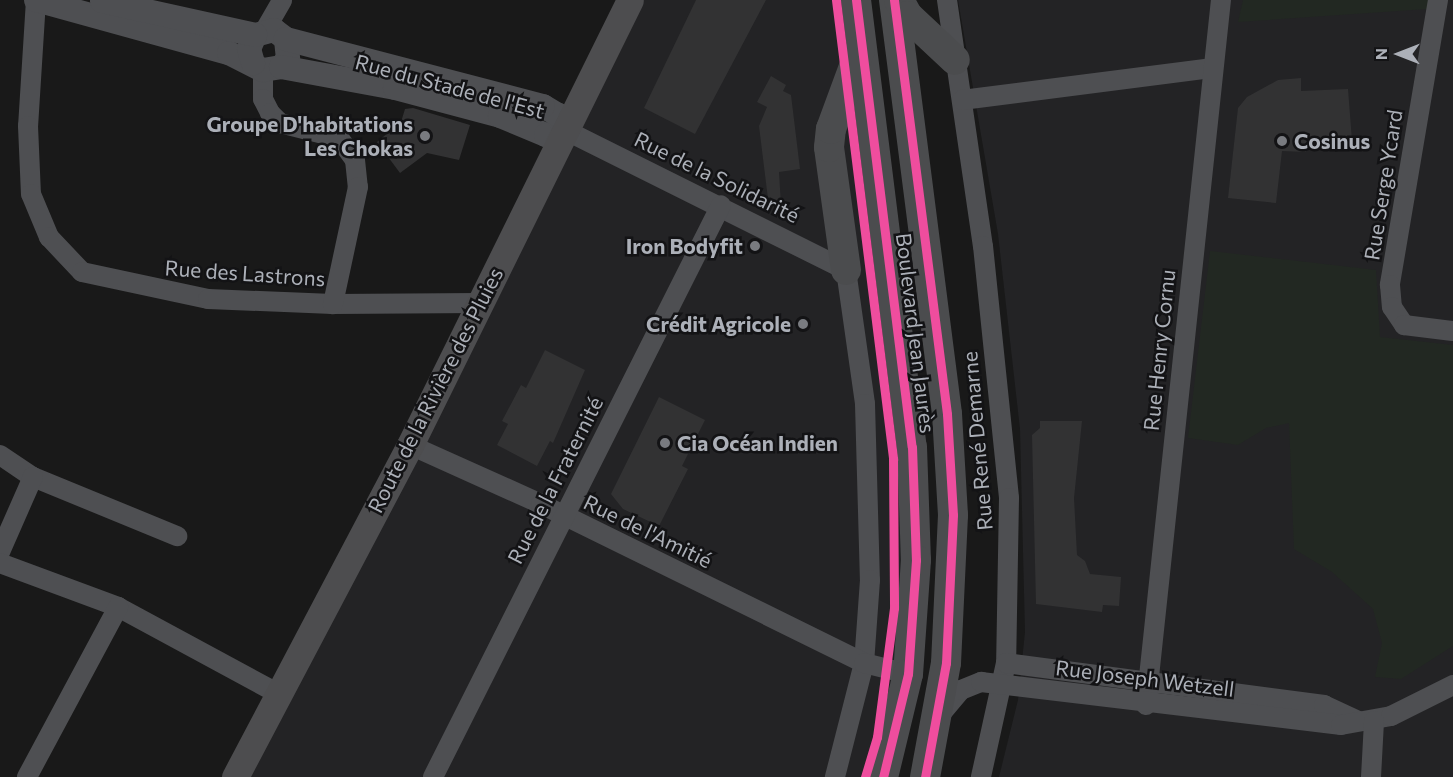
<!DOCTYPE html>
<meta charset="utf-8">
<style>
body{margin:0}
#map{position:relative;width:1453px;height:777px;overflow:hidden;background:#191919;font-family:Commissioner,sans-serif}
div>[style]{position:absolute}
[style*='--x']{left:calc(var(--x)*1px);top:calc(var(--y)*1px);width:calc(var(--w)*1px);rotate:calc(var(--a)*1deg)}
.built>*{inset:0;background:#232325}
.green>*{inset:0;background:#222822}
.building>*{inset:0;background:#323233}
.minor>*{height:20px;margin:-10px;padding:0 10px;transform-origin:10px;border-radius:10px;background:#4e4f52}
.tertiary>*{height:24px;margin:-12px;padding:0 12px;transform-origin:12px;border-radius:12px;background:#4e4f52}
.secondary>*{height:27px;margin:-13.5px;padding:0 13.5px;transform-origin:13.5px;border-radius:13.5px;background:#4d4d4f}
.primary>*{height:30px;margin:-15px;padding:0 15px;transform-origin:15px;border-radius:15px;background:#4b4c4e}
.cycleway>*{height:9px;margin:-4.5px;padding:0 4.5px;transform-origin:4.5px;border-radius:4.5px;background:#ef4d9e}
.dots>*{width:16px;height:16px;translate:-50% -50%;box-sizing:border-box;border:3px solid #131315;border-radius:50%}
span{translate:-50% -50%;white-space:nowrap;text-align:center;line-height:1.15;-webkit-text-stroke:5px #131315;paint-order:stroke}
.street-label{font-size:21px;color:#acb0b8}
.poi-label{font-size:21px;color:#acb0b8;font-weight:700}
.right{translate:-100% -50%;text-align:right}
.left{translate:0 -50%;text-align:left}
.north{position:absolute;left:1369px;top:24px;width:60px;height:60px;-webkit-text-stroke:4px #131315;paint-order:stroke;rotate:270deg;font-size:16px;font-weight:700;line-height:24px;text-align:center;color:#acb0b8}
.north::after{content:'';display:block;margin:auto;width:21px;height:27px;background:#acb0b8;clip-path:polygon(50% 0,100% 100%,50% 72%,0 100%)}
</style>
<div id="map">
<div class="built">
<i style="clip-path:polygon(630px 0,856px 0,916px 560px,883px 777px,235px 777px)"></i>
<i style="clip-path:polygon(958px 0,1453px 0,1453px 777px,999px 777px,1018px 700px,1025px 632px,1020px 429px,998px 234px)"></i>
</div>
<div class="green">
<i style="clip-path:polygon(1243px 0,1429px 0,1427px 9px,1238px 22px)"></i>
<i style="clip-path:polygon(1210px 251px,1376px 270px,1380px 337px,1453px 345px,1453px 646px,1401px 679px,1375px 677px,1382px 643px,1373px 609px,1332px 572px,1294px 549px,1289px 423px,1266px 428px,1238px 445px,1188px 438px)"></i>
</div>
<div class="building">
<i style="clip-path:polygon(696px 0,766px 0,695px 134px,644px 108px)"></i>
<i style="clip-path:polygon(771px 76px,786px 85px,783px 91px,791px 95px,800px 169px,779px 172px,781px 205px,769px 207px,759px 126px,767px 107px,757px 102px)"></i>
<i style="clip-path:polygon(1301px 78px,1301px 91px,1348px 89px,1352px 141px,1307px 142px,1306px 152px,1282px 151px,1276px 203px,1228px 198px,1238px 108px,1247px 97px,1278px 80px)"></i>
<i style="clip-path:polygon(413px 108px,470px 125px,459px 160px,427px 153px,400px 173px,377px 142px,401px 122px,405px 109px)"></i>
<i style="clip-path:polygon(545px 350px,585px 370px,553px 443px,550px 441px,537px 466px,497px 445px,508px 424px,502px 421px,521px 385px,526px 388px)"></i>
<i style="clip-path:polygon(659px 397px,705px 420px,682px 466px,688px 469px,659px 526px,623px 509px,611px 494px)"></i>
<i style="clip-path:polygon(1040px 421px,1082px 421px,1074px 498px,1077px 555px,1085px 561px,1090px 574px,1121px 577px,1119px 606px,1103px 605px,1102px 612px,1036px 604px,1032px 435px,1040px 428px)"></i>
</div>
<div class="minor">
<i style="--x:36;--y:0;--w:126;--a:93.6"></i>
<i style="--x:28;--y:126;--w:68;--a:87.5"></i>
<i style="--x:31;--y:194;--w:47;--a:67.3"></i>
<i style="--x:49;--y:237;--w:48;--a:46.7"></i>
<i style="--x:82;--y:272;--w:129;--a:12.1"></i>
<i style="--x:208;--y:299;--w:125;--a:2.3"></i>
<i style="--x:333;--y:304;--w:147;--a:-0.4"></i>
<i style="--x:947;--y:0;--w:249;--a:81.7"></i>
<i style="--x:983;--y:246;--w:253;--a:84.1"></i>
<i style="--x:1009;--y:498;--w:165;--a:91"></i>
<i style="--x:1006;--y:663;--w:117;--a:102.4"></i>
<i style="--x:1438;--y:0;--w:289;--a:99.6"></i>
<i style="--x:1390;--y:285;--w:22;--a:85"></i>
<i style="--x:1392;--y:307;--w:22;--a:56"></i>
<i style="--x:1404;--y:325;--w:49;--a:7"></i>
<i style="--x:265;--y:30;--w:34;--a:-60"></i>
<i style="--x:263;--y:70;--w:29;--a:90"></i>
<i style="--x:263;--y:99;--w:16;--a:63"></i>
<i style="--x:270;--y:113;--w:14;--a:45"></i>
<i style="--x:280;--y:123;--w:61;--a:14.3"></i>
<i style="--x:339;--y:138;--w:27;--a:54"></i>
<i style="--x:355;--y:160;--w:27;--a:84"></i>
<i style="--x:358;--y:187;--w:120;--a:102.1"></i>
<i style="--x:962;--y:100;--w:251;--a:-7.3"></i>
<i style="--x:565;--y:130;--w:314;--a:26.5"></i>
<i style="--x:846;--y:270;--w:135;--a:81.9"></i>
<i style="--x:865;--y:404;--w:176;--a:88.4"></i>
<i style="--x:870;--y:580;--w:83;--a:94.1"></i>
<i style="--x:864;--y:663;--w:118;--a:104.3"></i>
<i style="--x:410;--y:445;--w:144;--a:24.2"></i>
<i style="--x:541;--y:504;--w:360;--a:26.2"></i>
<i style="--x:864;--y:663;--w:45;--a:14"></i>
<i style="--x:0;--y:455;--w:40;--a:34"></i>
<i style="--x:33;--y:477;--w:156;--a:22.3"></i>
<i style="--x:0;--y:552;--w:82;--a:-66.3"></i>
<i style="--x:0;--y:563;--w:126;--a:20.4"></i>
<i style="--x:118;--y:607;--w:181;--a:28.4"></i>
<i style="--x:1006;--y:663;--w:321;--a:7.5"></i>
<i style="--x:1324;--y:705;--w:38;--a:25"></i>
<i style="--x:1146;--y:705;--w:709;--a:-83.93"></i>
<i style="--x:939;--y:716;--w:34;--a:-50"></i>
<i style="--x:961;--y:690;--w:22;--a:-22"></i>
<i style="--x:981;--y:682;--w:363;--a:6.8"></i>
<i style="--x:1341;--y:725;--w:51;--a:-10.2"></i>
<i style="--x:1391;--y:716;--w:69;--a:-26.6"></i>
<i style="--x:27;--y:777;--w:193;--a:-61.8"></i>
<i style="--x:433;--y:777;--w:640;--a:-63.27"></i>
<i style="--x:1371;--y:777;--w:56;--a:-86.9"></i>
</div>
<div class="tertiary">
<i style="--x:36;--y:0;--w:200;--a:15.4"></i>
<i style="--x:229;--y:53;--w:38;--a:27"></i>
<i style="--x:263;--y:70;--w:18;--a:-9"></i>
<i style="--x:281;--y:67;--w:11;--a:-49"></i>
<i style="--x:288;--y:59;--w:20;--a:-96"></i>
<i style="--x:286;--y:39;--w:15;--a:-143"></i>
<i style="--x:274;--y:30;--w:20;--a:165"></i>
<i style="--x:255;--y:35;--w:15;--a:113"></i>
<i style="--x:249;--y:49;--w:15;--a:74"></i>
<i style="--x:102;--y:1;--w:157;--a:12.5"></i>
<i style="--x:281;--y:67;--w:116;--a:10.4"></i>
<i style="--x:395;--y:88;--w:109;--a:14.9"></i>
<i style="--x:500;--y:116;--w:50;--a:22.4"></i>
<i style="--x:546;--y:135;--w:20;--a:-15"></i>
<i style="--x:565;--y:130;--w:17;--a:-115"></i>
<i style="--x:558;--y:115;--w:17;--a:-149"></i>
<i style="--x:543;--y:106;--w:266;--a:-165.4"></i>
</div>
<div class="secondary">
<i style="--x:235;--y:777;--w:375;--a:-62.2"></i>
<i style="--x:410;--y:445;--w:496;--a:-63.7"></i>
</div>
<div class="primary">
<i style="--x:856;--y:0;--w:450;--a:82.9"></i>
<i style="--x:912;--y:447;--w:113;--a:88"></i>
<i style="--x:916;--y:560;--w:114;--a:94"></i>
<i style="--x:908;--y:674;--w:106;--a:103.6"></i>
<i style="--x:894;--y:0;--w:417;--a:82.7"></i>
<i style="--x:947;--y:414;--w:101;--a:86.6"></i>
<i style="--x:953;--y:515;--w:148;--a:92.7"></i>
<i style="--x:946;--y:663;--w:116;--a:100.4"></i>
<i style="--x:899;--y:0;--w:18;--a:61"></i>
<i style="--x:908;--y:16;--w:64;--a:43.1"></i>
<i style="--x:846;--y:270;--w:124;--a:-97.9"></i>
<i style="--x:829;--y:147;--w:18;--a:-84"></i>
<i style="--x:831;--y:129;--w:84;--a:-69.8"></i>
</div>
<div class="cycleway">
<i style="--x:836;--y:0;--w:463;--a:82.9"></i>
<i style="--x:893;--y:459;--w:149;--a:89.6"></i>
<i style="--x:894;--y:608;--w:130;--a:97.5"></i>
<i style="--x:877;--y:737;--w:42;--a:106.7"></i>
<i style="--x:856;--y:0;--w:450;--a:82.9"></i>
<i style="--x:912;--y:447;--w:113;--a:88"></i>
<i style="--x:916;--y:560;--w:114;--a:94"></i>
<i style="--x:908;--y:674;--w:106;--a:103.6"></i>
<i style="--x:894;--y:0;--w:417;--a:82.7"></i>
<i style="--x:947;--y:414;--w:101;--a:86.6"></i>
<i style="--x:953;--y:515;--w:148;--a:92.7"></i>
<i style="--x:946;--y:663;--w:116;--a:100.4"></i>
</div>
<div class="dots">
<i style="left:425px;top:136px;background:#797b80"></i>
<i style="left:1282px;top:141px;background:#797b80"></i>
<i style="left:755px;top:246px;background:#797b80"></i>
<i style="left:803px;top:324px;background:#797b80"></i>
<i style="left:665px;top:443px;background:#797b80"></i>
</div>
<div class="street-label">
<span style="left:450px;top:86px;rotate:15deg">Rue du Stade de l'Est</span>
<span style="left:717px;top:177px;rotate:26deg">Rue de la Solidarité</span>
<span style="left:1383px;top:185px;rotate:-81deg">Rue Serge Ycard</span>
<span style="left:245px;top:273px;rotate:4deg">Rue des Lastrons</span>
<span style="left:916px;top:333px;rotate:83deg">Boulevard Jean Jaurès</span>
<span style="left:1159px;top:350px;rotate:-84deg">Rue Henry Cornu</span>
<span style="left:435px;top:390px;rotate:-63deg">Route de la Rivière des Pluies</span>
<span style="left:977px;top:441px;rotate:-95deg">Rue René Demarne</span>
<span style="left:555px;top:480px;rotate:-63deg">Rue de la Fraternité</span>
<span style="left:648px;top:531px;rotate:26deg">Rue de l'Amitié</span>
<span style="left:1145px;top:678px;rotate:7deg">Rue Joseph Wetzell</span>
</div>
<div class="poi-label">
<span class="right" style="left:413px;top:136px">Groupe D'habitations<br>Les Chokas</span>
<span class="left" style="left:1294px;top:141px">Cosinus</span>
<span class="right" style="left:743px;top:246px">Iron Bodyfit</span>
<span class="right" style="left:791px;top:324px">Crédit Agricole</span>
<span class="left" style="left:677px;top:443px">Cia Océan Indien</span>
</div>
<div class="north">N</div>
</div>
